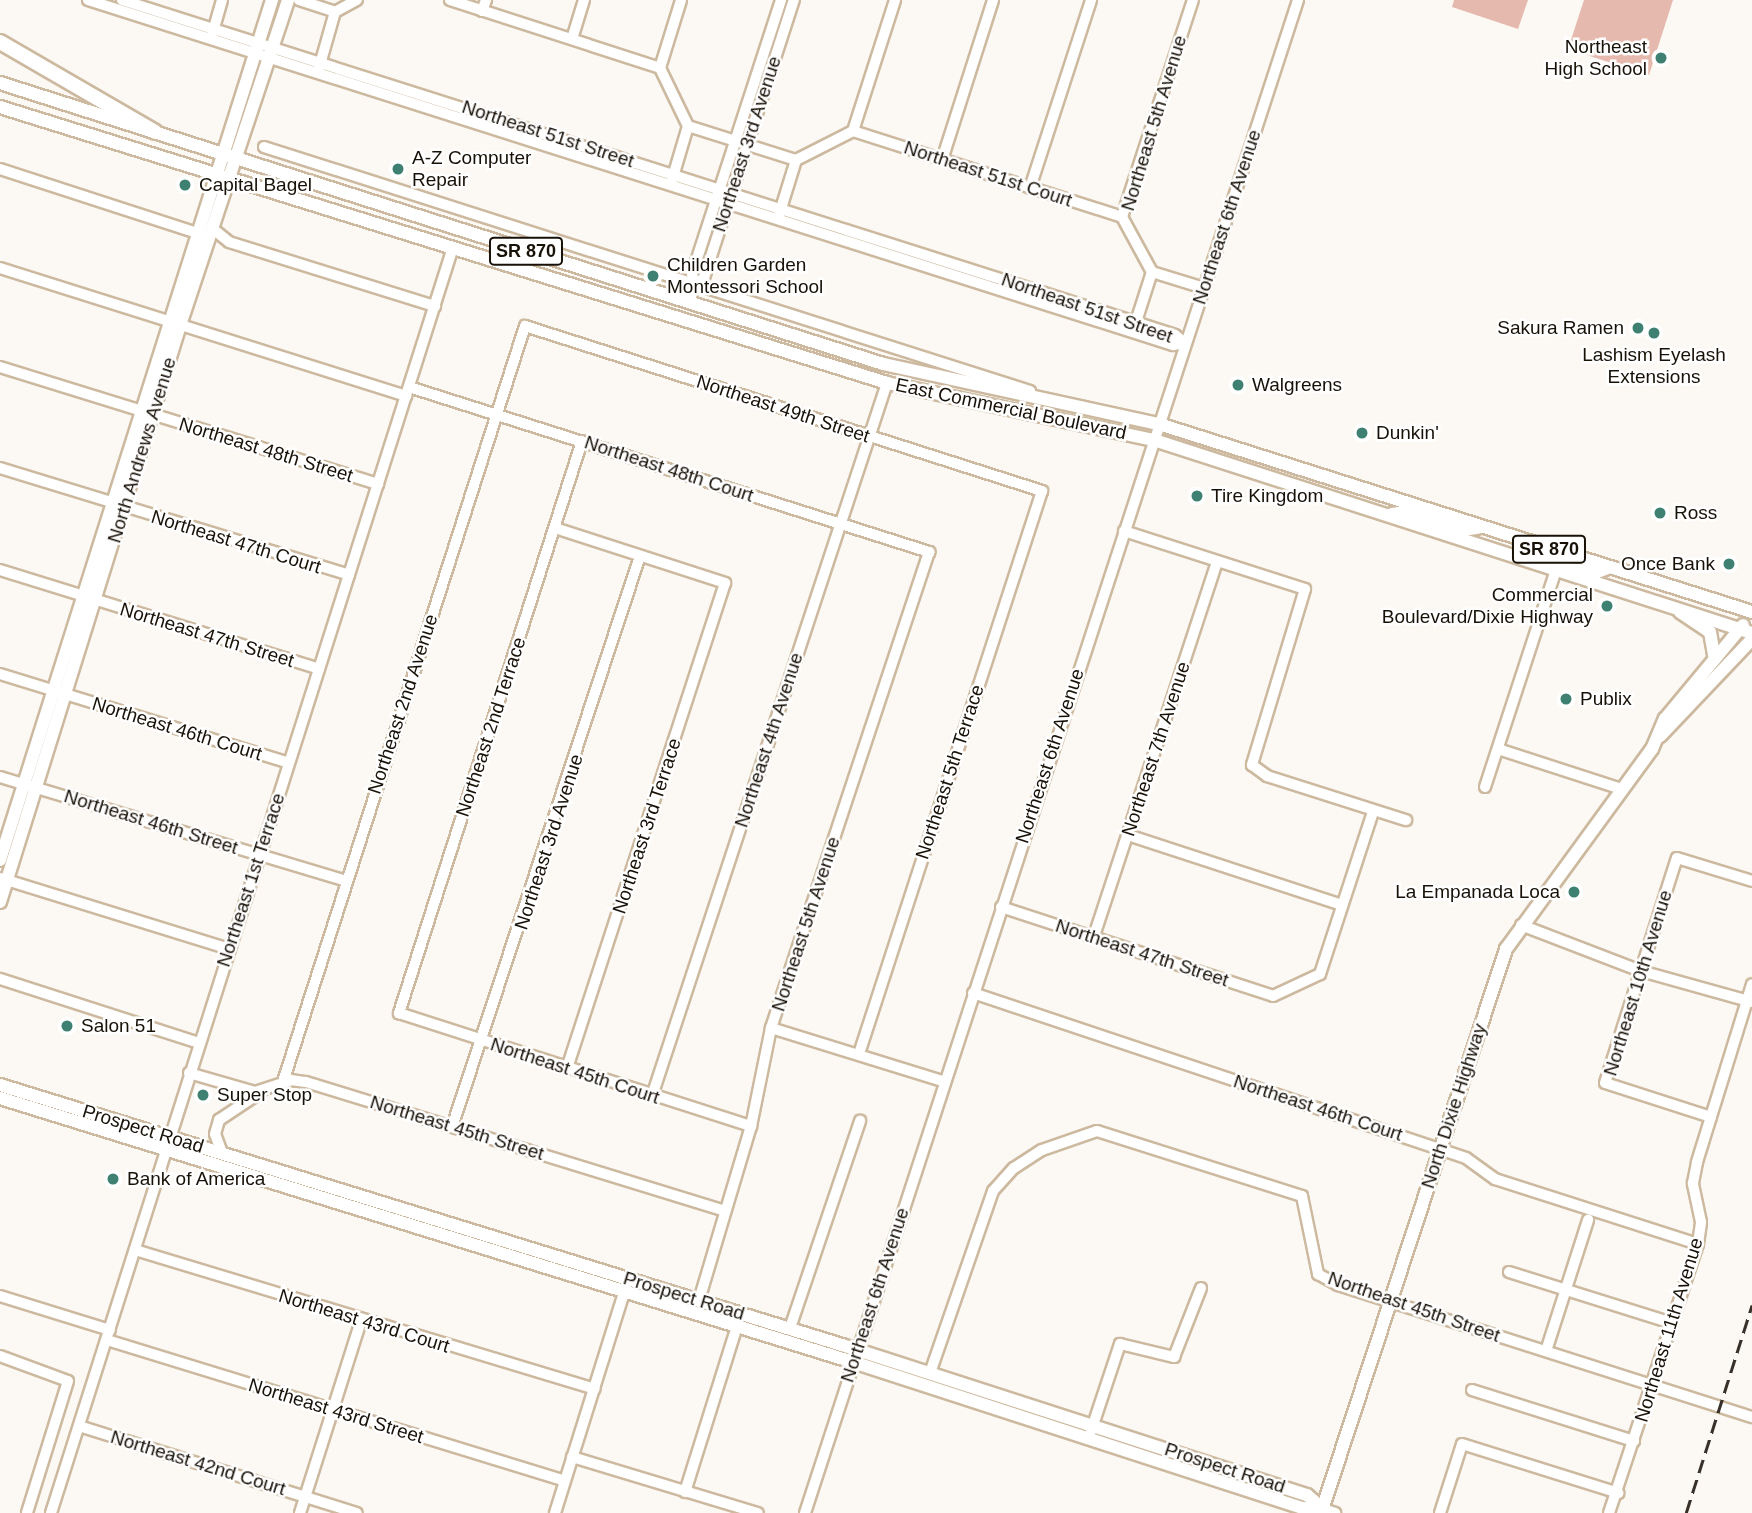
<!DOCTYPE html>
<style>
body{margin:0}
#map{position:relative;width:1752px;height:1513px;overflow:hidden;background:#fcf8f3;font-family:Arial,sans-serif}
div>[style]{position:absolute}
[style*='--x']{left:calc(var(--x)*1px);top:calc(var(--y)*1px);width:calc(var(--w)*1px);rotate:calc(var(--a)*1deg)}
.green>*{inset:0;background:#e6b9ae}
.roads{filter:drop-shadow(2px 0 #ccb99f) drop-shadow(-2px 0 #ccb99f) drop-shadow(0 2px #ccb99f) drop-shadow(0 -2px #ccb99f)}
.minor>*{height:10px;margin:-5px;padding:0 5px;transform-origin:5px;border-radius:5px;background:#fff}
.major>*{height:12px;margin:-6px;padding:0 6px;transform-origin:6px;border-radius:6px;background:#fff}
.highway>*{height:14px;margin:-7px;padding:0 7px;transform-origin:7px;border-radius:7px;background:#fff}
.rail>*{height:2.5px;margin-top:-1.25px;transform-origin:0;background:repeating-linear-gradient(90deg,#383129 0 14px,transparent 0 21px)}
.dots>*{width:19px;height:19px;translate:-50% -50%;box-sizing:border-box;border:4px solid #fff;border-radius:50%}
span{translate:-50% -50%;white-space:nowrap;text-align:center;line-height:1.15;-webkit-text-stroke:5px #fff;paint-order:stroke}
.shield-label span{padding:2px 5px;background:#fff;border:2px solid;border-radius:5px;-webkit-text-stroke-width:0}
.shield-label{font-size:18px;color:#181108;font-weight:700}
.poi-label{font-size:19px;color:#181108}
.right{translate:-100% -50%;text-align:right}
.left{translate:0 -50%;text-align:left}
.street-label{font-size:19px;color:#181108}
</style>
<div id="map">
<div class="green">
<i style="clip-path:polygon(784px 0,792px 0,729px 194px,1172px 336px,1170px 342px,727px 201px,703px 276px,695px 274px,719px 199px,278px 58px,280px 52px,722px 191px)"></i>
<i style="clip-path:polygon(1454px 0,1528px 0,1518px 29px,1452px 7px)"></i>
<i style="clip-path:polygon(1584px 0,1673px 0,1649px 75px,1568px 49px)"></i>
</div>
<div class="roads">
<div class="minor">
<i style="--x:88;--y:0;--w:1139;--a:17.64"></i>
<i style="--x:1173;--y:345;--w:12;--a:-9"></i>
<i style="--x:122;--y:0;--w:952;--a:17.62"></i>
<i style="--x:1029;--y:288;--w:153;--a:17.8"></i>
<i style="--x:1175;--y:335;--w:13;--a:39"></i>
<i style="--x:299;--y:0;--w:38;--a:18"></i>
<i style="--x:450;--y:0;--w:221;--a:17.9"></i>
<i style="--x:482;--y:11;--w:12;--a:-70"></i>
<i style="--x:212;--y:35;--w:36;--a:-74"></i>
<i style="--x:572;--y:39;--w:41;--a:-72.9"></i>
<i style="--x:319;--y:68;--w:58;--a:-74.1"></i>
<i style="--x:335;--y:12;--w:25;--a:-29"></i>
<i style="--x:688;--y:126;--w:113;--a:17.5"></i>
<i style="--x:853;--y:131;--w:282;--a:17.7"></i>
<i style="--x:264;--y:147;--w:804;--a:17.67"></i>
<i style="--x:942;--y:160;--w:168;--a:-72.3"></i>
<i style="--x:0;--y:169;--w:213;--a:18"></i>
<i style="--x:672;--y:180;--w:56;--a:-73.5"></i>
<i style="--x:688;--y:126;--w:64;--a:-115.8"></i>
<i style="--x:660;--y:68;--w:71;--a:-72.8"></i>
<i style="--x:1030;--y:188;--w:198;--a:-72"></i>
<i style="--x:779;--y:215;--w:58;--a:-72.8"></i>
<i style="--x:796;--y:160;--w:64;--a:-27"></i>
<i style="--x:853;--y:131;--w:138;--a:-72.2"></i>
<i style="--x:213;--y:229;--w:21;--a:39"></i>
<i style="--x:229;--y:242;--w:216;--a:17.3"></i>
<i style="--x:0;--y:268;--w:426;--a:17.5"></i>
<i style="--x:1152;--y:272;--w:54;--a:17.1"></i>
<i style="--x:695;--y:285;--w:11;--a:-105"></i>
<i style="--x:692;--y:274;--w:288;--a:-72"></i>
<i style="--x:689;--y:303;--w:19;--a:-72"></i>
<i style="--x:695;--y:285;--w:11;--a:-38"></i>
<i style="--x:704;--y:278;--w:292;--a:-72.1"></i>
<i style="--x:1134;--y:328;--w:59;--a:-72.2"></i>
<i style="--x:1152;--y:272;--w:63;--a:-118.6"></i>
<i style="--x:1122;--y:217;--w:228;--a:-71.9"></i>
<i style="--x:0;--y:367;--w:396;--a:17.2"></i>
<i style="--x:409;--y:387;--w:546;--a:17.6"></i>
<i style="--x:929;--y:552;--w:502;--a:108.36"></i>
<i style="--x:771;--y:1028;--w:100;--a:101.5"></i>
<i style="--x:751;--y:1126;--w:182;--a:106.6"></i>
<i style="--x:582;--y:441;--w:601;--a:107.74"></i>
<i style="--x:399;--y:1013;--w:370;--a:17.8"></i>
<i style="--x:0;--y:468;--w:365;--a:17"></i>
<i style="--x:555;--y:528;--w:179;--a:17.9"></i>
<i style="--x:725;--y:583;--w:510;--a:108.04"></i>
<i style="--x:1124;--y:531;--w:190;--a:17.8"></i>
<i style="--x:1305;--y:589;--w:184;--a:106.8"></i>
<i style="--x:1252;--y:765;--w:19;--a:36"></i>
<i style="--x:1267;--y:776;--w:146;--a:17.6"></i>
<i style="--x:0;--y:570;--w:334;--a:17.2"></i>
<i style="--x:0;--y:674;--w:302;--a:17.1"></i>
<i style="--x:1498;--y:749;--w:129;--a:18"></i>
<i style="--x:0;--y:777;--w:361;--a:16.7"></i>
<i style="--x:1485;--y:787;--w:228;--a:-71.9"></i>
<i style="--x:1128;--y:835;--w:225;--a:18.1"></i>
<i style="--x:0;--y:878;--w:240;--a:17.2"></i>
<i style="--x:1001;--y:907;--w:286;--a:18.1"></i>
<i style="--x:1273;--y:996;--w:52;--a:-25.1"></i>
<i style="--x:1320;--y:974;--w:170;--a:-71.9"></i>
<i style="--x:1521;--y:925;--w:129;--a:21"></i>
<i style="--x:1641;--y:971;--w:115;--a:15.6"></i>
<i style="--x:1094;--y:936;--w:394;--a:-71.8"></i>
<i style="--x:0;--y:979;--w:209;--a:17.8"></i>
<i style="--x:973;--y:993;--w:520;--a:18.5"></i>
<i style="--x:1466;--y:1158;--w:36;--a:36"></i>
<i style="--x:1495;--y:1179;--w:213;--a:17.8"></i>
<i style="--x:771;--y:1028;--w:182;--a:17.2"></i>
<i style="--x:189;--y:1073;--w:69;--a:16.1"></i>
<i style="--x:255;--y:1092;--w:38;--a:-18"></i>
<i style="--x:291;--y:1080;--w:15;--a:8"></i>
<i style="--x:306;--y:1082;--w:438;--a:17.1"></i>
<i style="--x:283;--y:1082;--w:794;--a:-72.25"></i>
<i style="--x:525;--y:326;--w:543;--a:17.7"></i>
<i style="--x:1042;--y:491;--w:592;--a:108.01"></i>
<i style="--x:652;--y:1096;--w:751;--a:-71.76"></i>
<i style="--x:1711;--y:1117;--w:111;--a:-162.2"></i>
<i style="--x:1605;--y:1083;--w:236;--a:-72.3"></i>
<i style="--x:1677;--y:858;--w:78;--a:17"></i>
<i style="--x:452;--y:1127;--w:601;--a:-71.78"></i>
<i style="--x:222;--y:1153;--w:20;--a:-110"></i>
<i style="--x:215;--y:1134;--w:15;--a:-74"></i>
<i style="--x:219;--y:1120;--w:50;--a:-33.7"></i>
<i style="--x:135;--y:1250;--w:480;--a:16.8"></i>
<i style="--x:1509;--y:1272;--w:171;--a:17.4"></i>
<i style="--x:0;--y:1296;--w:115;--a:17.2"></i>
<i style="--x:790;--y:1328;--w:219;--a:-71.3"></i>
<i style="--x:107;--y:1340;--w:479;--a:17.1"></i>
<i style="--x:1546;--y:1351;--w:138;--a:-72.2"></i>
<i style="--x:0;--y:1356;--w:72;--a:20.2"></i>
<i style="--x:68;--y:1381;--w:138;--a:107.3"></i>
<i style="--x:930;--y:1373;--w:193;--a:-70.9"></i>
<i style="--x:993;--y:1191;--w:31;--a:-48"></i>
<i style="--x:1014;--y:1168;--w:33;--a:-33"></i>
<i style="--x:1042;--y:1150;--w:58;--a:-19.1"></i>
<i style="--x:1097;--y:1131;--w:215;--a:17.6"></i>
<i style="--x:1302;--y:1196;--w:80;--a:78.4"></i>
<i style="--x:1318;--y:1274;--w:23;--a:29"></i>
<i style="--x:1338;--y:1285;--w:435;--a:17.7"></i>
<i style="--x:1472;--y:1390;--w:170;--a:17.5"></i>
<i style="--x:79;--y:1426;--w:291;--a:17.4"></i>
<i style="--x:1091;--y:1431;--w:92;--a:-71.6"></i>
<i style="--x:1120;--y:1344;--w:56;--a:13.5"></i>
<i style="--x:1174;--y:1357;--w:74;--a:-68.6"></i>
<i style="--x:572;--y:1457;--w:194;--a:16.8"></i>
<i style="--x:685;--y:1492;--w:174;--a:-72.6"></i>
<i style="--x:1323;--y:1509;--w:13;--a:18"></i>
<i style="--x:51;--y:1513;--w:1328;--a:-72.38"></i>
<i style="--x:300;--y:1513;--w:201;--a:-72.4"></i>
<i style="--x:555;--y:1513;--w:238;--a:-72.6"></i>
<i style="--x:805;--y:1513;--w:1591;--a:-71.95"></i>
<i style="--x:1440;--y:1513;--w:72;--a:-72.3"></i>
<i style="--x:1462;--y:1444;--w:164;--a:17.4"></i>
<i style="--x:1609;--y:1513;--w:283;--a:-71.7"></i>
<i style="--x:1698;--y:1244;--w:22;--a:-82"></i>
<i style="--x:1701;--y:1222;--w:40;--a:-102"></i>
<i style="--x:1693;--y:1183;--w:21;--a:-79"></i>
<i style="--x:1697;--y:1162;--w:186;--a:-72.8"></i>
</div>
<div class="major">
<i style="--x:0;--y:83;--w:927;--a:17.65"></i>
<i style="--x:883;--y:364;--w:282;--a:12.3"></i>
<i style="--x:1159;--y:424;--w:622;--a:17.59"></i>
<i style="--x:0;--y:107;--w:929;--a:17.28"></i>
<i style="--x:887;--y:383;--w:273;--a:12.1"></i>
<i style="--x:1154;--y:440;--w:628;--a:17.89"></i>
<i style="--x:1392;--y:514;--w:14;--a:-8"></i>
<i style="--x:1406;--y:512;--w:60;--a:17.5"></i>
<i style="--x:1463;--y:530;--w:15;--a:-8"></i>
<i style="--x:1559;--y:568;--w:38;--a:6"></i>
<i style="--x:1597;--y:572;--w:12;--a:-20"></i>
<i style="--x:1680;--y:612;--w:36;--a:34"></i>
<i style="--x:1710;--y:632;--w:27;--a:80"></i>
<i style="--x:1660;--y:736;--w:134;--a:-46.5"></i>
<i style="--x:0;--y:860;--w:902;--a:-72.45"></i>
<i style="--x:0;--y:902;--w:604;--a:-72.67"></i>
<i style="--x:180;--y:325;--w:342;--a:-71.6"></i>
<i style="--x:0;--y:1085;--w:881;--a:17.16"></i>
<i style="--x:842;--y:1345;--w:489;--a:17.9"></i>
<i style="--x:1307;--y:1495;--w:21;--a:41"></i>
<i style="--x:0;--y:1098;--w:893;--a:17.2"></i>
<i style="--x:853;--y:1362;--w:472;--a:18"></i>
<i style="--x:1302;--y:1508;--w:21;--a:3"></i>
<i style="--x:1321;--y:1513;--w:594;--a:-71.84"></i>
<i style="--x:1506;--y:949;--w:248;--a:-53.9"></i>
<i style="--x:1652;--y:749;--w:33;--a:-67"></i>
<i style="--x:1665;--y:719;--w:122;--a:-50.3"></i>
</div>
<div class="highway">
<i style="--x:0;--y:42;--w:179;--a:30.1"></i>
</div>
</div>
<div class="rail">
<i style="--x:1686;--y:1513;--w:218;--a:-72.4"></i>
</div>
<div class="dots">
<i style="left:1661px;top:58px;background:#3e8071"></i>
<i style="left:398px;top:169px;background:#3e8071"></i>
<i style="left:185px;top:185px;background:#3e8071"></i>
<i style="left:653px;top:276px;background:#3e8071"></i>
<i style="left:1638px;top:328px;background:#3e8071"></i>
<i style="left:1654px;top:333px;background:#3e8071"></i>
<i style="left:1238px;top:385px;background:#3e8071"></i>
<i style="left:1362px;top:433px;background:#3e8071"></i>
<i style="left:1197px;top:496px;background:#3e8071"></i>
<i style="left:1660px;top:513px;background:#3e8071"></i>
<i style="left:1729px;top:564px;background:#3e8071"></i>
<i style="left:1607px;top:606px;background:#3e8071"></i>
<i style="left:1566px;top:699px;background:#3e8071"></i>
<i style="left:1574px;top:892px;background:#3e8071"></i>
<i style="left:67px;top:1026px;background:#3e8071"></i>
<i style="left:203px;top:1095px;background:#3e8071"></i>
<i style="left:113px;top:1179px;background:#3e8071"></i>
</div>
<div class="shield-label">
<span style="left:526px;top:251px">SR 870</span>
<span style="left:1549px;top:549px">SR 870</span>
</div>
<div class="poi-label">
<span class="right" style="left:1647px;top:58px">Northeast<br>High School</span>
<span class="left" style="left:412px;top:169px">A-Z Computer<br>Repair</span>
<span class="left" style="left:199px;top:185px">Capital Bagel</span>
<span class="left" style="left:667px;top:276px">Children Garden<br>Montessori School</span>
<span class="right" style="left:1624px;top:328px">Sakura Ramen</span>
<span style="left:1654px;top:366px">Lashism Eyelash<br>Extensions</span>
<span class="left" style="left:1252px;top:385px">Walgreens</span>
<span class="left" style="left:1376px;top:433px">Dunkin'</span>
<span class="left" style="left:1211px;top:496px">Tire Kingdom</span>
<span class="left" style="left:1674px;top:513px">Ross</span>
<span class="right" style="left:1715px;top:564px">Once Bank</span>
<span class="right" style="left:1593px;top:606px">Commercial<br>Boulevard/Dixie Highway</span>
<span class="left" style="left:1580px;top:699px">Publix</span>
<span class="right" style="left:1560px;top:892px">La Empanada Loca</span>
<span class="left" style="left:81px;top:1026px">Salon 51</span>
<span class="left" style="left:217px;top:1095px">Super Stop</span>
<span class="left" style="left:127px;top:1179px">Bank of America</span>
</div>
<div class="street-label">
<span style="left:1154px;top:123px;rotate:-73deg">Northeast 5th Avenue</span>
<span style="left:548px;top:134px;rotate:18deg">Northeast 51st Street</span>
<span style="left:747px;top:144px;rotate:-72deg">Northeast 3rd Avenue</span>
<span style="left:988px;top:174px;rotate:18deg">Northeast 51st Court</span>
<span style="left:1227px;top:217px;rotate:-72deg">Northeast 6th Avenue</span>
<span style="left:1087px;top:308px;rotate:19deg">Northeast 51st Street</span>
<span style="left:783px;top:409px;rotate:18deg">Northeast 49th Street</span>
<span style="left:1011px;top:409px;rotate:12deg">East Commercial Boulevard</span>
<span style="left:142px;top:450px;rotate:-73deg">North Andrews Avenue</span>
<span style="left:266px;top:450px;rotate:17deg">Northeast 48th Street</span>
<span style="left:669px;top:469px;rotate:18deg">Northeast 48th Court</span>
<span style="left:236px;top:542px;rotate:17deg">Northeast 47th Court</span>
<span style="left:207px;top:635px;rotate:17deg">Northeast 47th Street</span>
<span style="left:403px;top:704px;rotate:-72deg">Northeast 2nd Avenue</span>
<span style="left:491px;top:727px;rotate:-72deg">Northeast 2nd Terrace</span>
<span style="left:177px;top:729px;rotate:17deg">Northeast 46th Court</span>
<span style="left:769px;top:740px;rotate:-72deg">Northeast 4th Avenue</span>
<span style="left:1156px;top:749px;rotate:-72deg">Northeast 7th Avenue</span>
<span style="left:1050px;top:756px;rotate:-72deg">Northeast 6th Avenue</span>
<span style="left:950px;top:772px;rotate:-72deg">Northeast 5th Terrace</span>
<span style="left:151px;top:822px;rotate:17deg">Northeast 46th Street</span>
<span style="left:647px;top:826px;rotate:-72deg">Northeast 3rd Terrace</span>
<span style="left:549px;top:842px;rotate:-72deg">Northeast 3rd Avenue</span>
<span style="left:251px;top:880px;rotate:-72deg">Northeast 1st Terrace</span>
<span style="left:806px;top:924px;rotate:-72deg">Northeast 5th Avenue</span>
<span style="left:1142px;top:953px;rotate:18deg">Northeast 47th Street</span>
<span style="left:1638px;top:983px;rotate:-73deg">Northeast 10th Avenue</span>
<span style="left:575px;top:1071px;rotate:18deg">Northeast 45th Court</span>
<span style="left:1454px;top:1106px;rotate:-72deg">North Dixie Highway</span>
<span style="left:1318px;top:1108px;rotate:18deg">Northeast 46th Court</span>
<span style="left:457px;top:1128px;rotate:17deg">Northeast 45th Street</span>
<span style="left:143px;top:1129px;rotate:17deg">Prospect Road</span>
<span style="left:875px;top:1295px;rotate:-72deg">Northeast 6th Avenue</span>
<span style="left:684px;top:1296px;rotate:17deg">Prospect Road</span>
<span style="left:1414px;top:1307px;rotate:19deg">Northeast 45th Street</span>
<span style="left:364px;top:1321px;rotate:17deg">Northeast 43rd Court</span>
<span style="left:1669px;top:1330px;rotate:-73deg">Northeast 11th Avenue</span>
<span style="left:336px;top:1411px;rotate:17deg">Northeast 43rd Street</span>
<span style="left:198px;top:1463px;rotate:17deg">Northeast 42nd Court</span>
<span style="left:1225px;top:1468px;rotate:18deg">Prospect Road</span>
</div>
</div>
